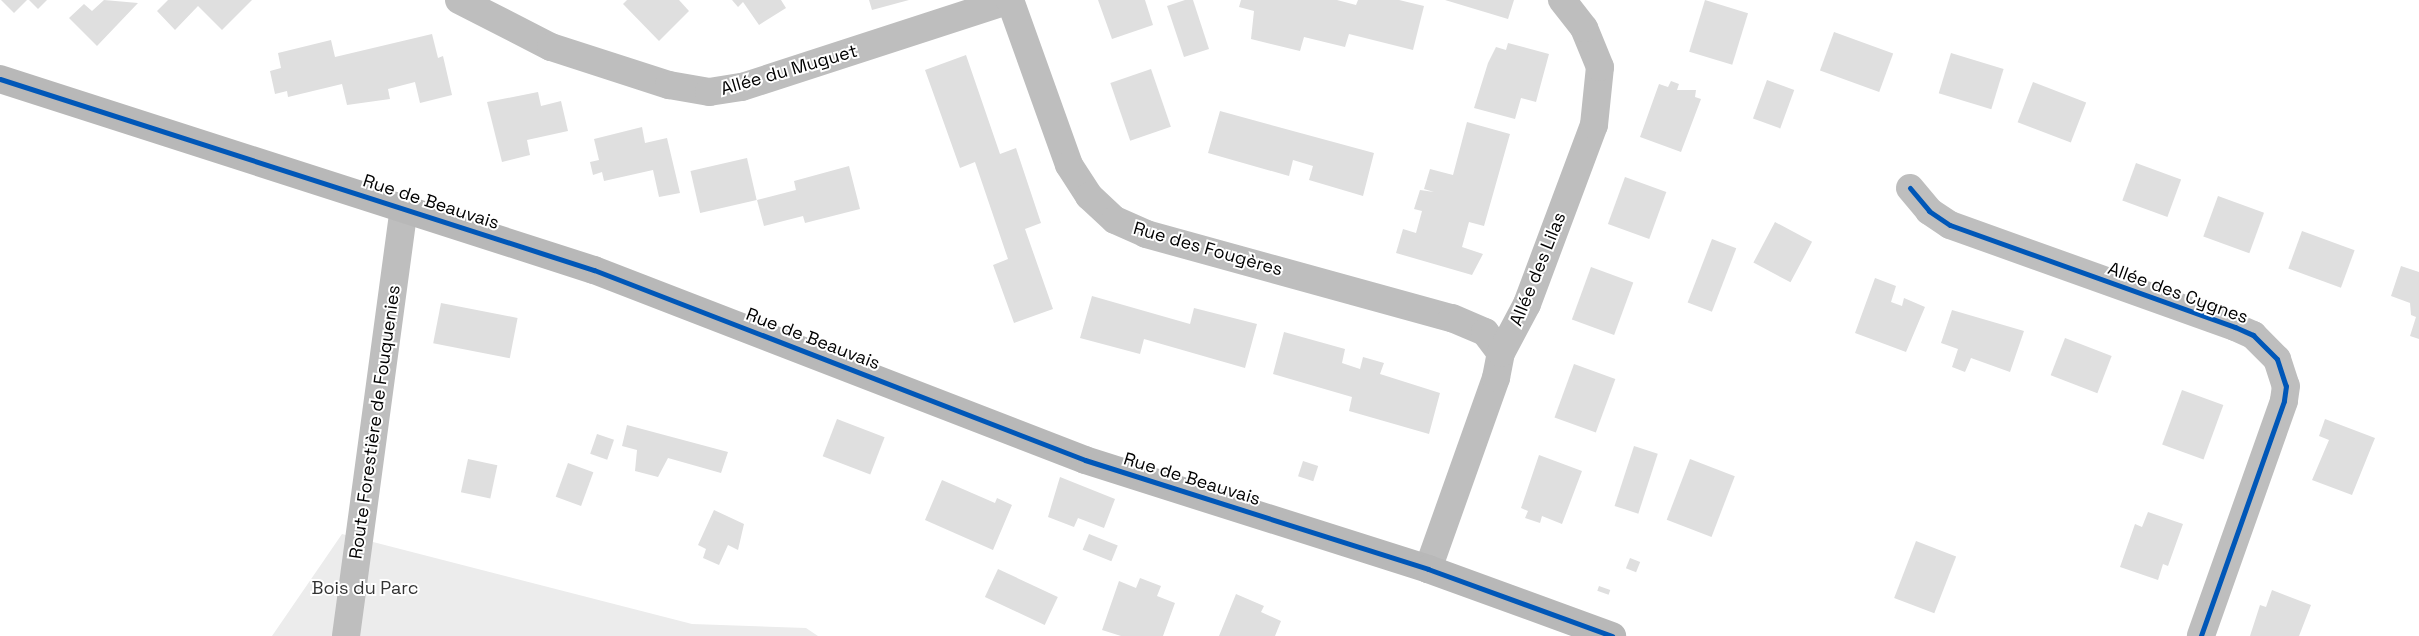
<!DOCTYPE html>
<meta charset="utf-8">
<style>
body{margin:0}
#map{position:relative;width:2419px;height:636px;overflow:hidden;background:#fff;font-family:"Space Grotesk",sans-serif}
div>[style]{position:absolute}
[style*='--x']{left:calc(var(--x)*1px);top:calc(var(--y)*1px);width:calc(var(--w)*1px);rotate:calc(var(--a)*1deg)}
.green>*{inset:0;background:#ececec}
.building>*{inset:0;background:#dfdfdf;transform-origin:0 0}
.street>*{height:28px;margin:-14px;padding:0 14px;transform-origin:14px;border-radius:14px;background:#bebebe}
.secondary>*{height:28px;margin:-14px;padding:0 14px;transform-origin:14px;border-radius:14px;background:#b8b8b8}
.cycleway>*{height:5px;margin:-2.5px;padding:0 2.5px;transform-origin:2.5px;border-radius:2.5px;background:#0057b8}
span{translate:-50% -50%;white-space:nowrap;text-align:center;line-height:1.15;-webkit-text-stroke:4px #fff;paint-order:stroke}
.street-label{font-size:18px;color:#000}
.park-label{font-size:18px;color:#333}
</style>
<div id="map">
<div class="green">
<i style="clip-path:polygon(342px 534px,692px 624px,806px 628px,818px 636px,272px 636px)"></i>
</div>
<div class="building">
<i style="clip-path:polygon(1px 0,27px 0,14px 13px)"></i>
<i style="clip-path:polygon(29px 0,47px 0,38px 9px)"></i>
<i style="clip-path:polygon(104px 0,138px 3px,97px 46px,69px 18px,84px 4px,92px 11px)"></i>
<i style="clip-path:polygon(168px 0,252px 0,222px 30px,198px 6px,175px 30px,157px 11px)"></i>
<i style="clip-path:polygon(627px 0,679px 0,689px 11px,659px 41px,623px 4px)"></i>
<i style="clip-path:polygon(732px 0,781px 0,786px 8px,759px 25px,743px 2px,738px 7px)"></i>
<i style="clip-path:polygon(869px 0,909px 0,872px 10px)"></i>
<i style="clip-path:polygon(1098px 0,1145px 0,1153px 25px,1112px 39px)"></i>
<i style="clip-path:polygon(1185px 0,1193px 0,1209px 49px,1184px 57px,1167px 6px)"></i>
<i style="clip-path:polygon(1241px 0,1337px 0,1356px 5px,1358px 0,1399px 0,1424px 6px,1413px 50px,1349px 34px,1345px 47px,1304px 37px,1300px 51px,1251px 39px,1254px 11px,1239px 7px)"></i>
<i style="clip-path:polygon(1445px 0,1514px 0,1508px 19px)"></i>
<i style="left:1705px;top:0;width:45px;height:54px;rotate:17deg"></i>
<i style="left:1834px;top:32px;width:63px;height:41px;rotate:20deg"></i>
<i style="clip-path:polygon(432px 34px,438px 58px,443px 56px,452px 95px,420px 103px,415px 82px,388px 89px,390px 99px,347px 105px,342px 84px,288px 97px,287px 91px,275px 94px,270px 71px,281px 68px,278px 53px,331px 40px,335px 57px)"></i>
<i style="clip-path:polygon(1508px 43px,1549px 54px,1536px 102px,1521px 98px,1515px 119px,1474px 108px,1488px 63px,1496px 47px,1506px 50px)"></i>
<i style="left:1951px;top:53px;width:55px;height:42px;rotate:17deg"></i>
<i style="clip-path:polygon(966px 55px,1000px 154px,1016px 148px,1041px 223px,1025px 229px,1053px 309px,1014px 323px,993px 265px,1008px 259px,975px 162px,960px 168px,925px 70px)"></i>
<i style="left:1151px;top:69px;width:61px;height:43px;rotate:71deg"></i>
<i style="left:1767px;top:80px;width:29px;height:41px;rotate:20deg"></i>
<i style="clip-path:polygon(1671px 81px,1679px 84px,1677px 90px,1696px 90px,1695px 97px,1701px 99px,1681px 152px,1640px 137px,1659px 84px,1668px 87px)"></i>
<i style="left:2033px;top:82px;width:57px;height:43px;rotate:21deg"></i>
<i style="clip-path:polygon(538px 92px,541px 106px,561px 101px,568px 131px,527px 140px,530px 155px,502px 162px,487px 102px)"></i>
<i style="clip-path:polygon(1220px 111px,1374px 153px,1363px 196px,1309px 180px,1313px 166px,1293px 160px,1289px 176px,1208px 153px)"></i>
<i style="clip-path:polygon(1467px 122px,1510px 134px,1484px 226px,1469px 222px,1462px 247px,1483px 254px,1472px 275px,1396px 253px,1403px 229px,1416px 233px,1422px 211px,1414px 209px,1420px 190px,1434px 192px,1424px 189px,1430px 169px,1453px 175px)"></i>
<i style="clip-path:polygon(642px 127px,645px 143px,667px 138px,680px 193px,659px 197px,653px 170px,604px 181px,602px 172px,593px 175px,590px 162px,599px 160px,594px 139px)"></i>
<i style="left:747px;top:158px;width:43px;height:58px;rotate:77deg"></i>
<i style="left:2136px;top:163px;width:48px;height:40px;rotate:20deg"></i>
<i style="clip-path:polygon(849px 166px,860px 209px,805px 223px,803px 216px,764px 226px,757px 200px,796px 190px,794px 181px)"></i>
<i style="left:1625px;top:177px;width:44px;height:50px;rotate:20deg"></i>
<i style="left:2218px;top:196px;width:49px;height:43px;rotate:20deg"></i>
<i style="left:1775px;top:222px;width:42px;height:46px;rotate:28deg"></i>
<i style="left:2302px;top:231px;width:56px;height:40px;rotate:20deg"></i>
<i style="left:1712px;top:239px;width:26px;height:68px;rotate:21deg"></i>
<i style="clip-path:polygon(2401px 266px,2419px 272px,2419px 339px,2410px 336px,2416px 317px,2411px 315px,2410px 303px,2391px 296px)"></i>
<i style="left:1591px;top:267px;width:45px;height:56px;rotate:20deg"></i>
<i style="clip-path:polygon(1875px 278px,1896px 286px,1891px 302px,1902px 306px,1904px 298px,1925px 307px,1906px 352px,1855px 333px)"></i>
<i style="clip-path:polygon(1092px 296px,1190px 324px,1194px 308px,1257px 324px,1245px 368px,1144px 339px,1140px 354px,1080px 338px)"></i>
<i style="left:441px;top:303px;width:78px;height:41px;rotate:11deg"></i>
<i style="clip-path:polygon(1952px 310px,2024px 331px,2010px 372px,1971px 358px,1965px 372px,1952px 367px,1958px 349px,1941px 343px)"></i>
<i style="clip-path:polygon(1284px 332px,1345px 349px,1342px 363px,1360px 369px,1363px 357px,1384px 363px,1380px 374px,1440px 393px,1429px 434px,1349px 411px,1352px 397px,1273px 374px)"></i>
<i style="left:2065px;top:338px;width:50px;height:40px;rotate:21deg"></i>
<i style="left:1574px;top:364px;width:44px;height:57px;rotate:20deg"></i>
<i style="left:2182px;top:390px;width:44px;height:58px;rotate:20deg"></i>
<i style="left:837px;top:419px;width:51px;height:40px;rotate:21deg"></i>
<i style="clip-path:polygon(2325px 419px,2375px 438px,2352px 495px,2312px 480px,2329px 440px,2319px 436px)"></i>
<i style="clip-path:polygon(627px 425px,728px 452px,721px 473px,668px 458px,658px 477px,635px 471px,637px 450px,622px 446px)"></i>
<i style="left:597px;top:434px;width:18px;height:21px;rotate:19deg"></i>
<i style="left:1634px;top:446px;width:25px;height:63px;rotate:18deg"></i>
<i style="clip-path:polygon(1539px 455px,1582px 471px,1562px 524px,1542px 516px,1540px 523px,1525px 518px,1528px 511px,1521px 508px)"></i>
<i style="left:468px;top:459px;width:30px;height:34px;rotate:12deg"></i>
<i style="left:1690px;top:459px;width:48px;height:65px;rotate:21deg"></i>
<i style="left:1303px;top:461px;width:16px;height:16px;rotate:18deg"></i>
<i style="left:568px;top:463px;width:27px;height:36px;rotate:20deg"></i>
<i style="clip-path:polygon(1060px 477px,1115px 499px,1104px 528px,1078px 518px,1074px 527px,1048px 517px)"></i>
<i style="clip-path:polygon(942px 480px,995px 503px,997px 498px,1012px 505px,993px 550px,925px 520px)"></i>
<i style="clip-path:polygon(714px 510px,744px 524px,738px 550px,728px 545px,719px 565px,703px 558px,706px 549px,698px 545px)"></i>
<i style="clip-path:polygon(2148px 512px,2183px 524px,2168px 566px,2163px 564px,2158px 580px,2120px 567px,2135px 524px,2142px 527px)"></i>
<i style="left:1089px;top:534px;width:31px;height:17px;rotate:22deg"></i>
<i style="left:1916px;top:541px;width:43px;height:61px;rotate:21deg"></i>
<i style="left:1630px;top:558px;width:11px;height:11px;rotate:22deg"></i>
<i style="left:998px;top:569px;width:66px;height:31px;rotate:25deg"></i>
<i style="clip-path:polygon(1140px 578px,1161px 586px,1157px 596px,1175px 603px,1163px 636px,1121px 636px,1102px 630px,1119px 581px,1136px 588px)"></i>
<i style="left:1599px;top:586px;width:12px;height:5px;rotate:20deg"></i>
<i style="clip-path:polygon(2272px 590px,2311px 605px,2299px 636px,2250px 636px,2260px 605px,2266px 607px)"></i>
<i style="clip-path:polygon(1236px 594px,1264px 606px,1261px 612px,1281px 621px,1275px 636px,1219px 636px)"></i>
</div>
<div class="street">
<i style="--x:459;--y:0;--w:103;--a:27.1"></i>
<i style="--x:551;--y:47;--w:124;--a:17.9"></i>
<i style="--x:669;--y:85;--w:41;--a:9.9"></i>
<i style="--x:709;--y:92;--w:33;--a:-9"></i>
<i style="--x:742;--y:87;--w:282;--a:-18"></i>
<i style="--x:1010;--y:0;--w:175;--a:70.3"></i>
<i style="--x:1069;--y:165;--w:37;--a:57"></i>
<i style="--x:1089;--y:196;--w:35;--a:43"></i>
<i style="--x:1115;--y:220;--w:34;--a:24"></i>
<i style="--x:1146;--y:234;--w:317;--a:15.4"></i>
<i style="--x:1452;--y:318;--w:36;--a:23"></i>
<i style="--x:1485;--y:332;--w:26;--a:53"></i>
<i style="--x:1910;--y:188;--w:30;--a:50"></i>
<i style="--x:1929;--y:211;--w:25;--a:34"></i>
<i style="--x:1950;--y:225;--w:303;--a:19.7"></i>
<i style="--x:2235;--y:327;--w:20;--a:24"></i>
<i style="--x:2253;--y:335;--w:34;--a:45"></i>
<i style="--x:2277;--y:359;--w:28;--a:72"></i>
<i style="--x:2286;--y:386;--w:15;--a:98"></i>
<i style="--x:2284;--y:401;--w:249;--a:109.5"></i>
<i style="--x:1428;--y:569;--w:203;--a:-70.4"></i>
<i style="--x:1496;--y:378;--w:25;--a:-79"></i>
<i style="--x:1501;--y:353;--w:55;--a:-62"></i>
<i style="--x:1527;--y:304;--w:191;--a:-69.5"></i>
<i style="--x:1594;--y:125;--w:58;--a:-84.1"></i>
<i style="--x:1600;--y:67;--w:42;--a:-112.3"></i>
<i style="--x:1584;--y:28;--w:36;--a:-128"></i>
<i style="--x:346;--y:636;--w:432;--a:-82.3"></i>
</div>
<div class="secondary">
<i style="--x:0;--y:79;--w:624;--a:17.83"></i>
<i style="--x:594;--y:270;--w:526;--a:21.15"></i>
<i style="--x:1085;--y:460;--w:360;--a:17.6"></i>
<i style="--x:1428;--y:569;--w:196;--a:20"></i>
</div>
<div class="cycleway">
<i style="--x:0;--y:79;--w:624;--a:17.83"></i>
<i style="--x:594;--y:270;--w:526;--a:21.15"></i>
<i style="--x:1085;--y:460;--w:360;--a:17.6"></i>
<i style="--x:1428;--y:569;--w:196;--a:20"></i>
<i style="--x:1910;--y:188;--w:30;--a:50"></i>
<i style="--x:1929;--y:211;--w:25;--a:34"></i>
<i style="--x:1950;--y:225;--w:303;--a:19.7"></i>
<i style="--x:2235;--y:327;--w:20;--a:24"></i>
<i style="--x:2253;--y:335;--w:34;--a:45"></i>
<i style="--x:2277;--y:359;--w:28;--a:72"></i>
<i style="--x:2286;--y:386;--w:15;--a:98"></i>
<i style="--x:2284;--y:401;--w:249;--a:109.5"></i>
</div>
<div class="street-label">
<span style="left:789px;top:70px;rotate:-16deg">Allée du Muguet</span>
<span style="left:431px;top:202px;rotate:18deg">Rue de Beauvais</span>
<span style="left:1208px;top:249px;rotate:16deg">Rue des Fougères</span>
<span style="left:1538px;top:269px;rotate:-68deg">Allée des Lilas</span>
<span style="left:2178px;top:293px;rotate:20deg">Allée des Cygnes</span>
<span style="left:813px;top:339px;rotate:21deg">Rue de Beauvais</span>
<span style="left:375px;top:422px;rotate:-82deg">Route Forestière de Fouquenies</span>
<span style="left:1192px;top:479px;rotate:17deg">Rue de Beauvais</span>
</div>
<div class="park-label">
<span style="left:365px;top:588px">Bois du Parc</span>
</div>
</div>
